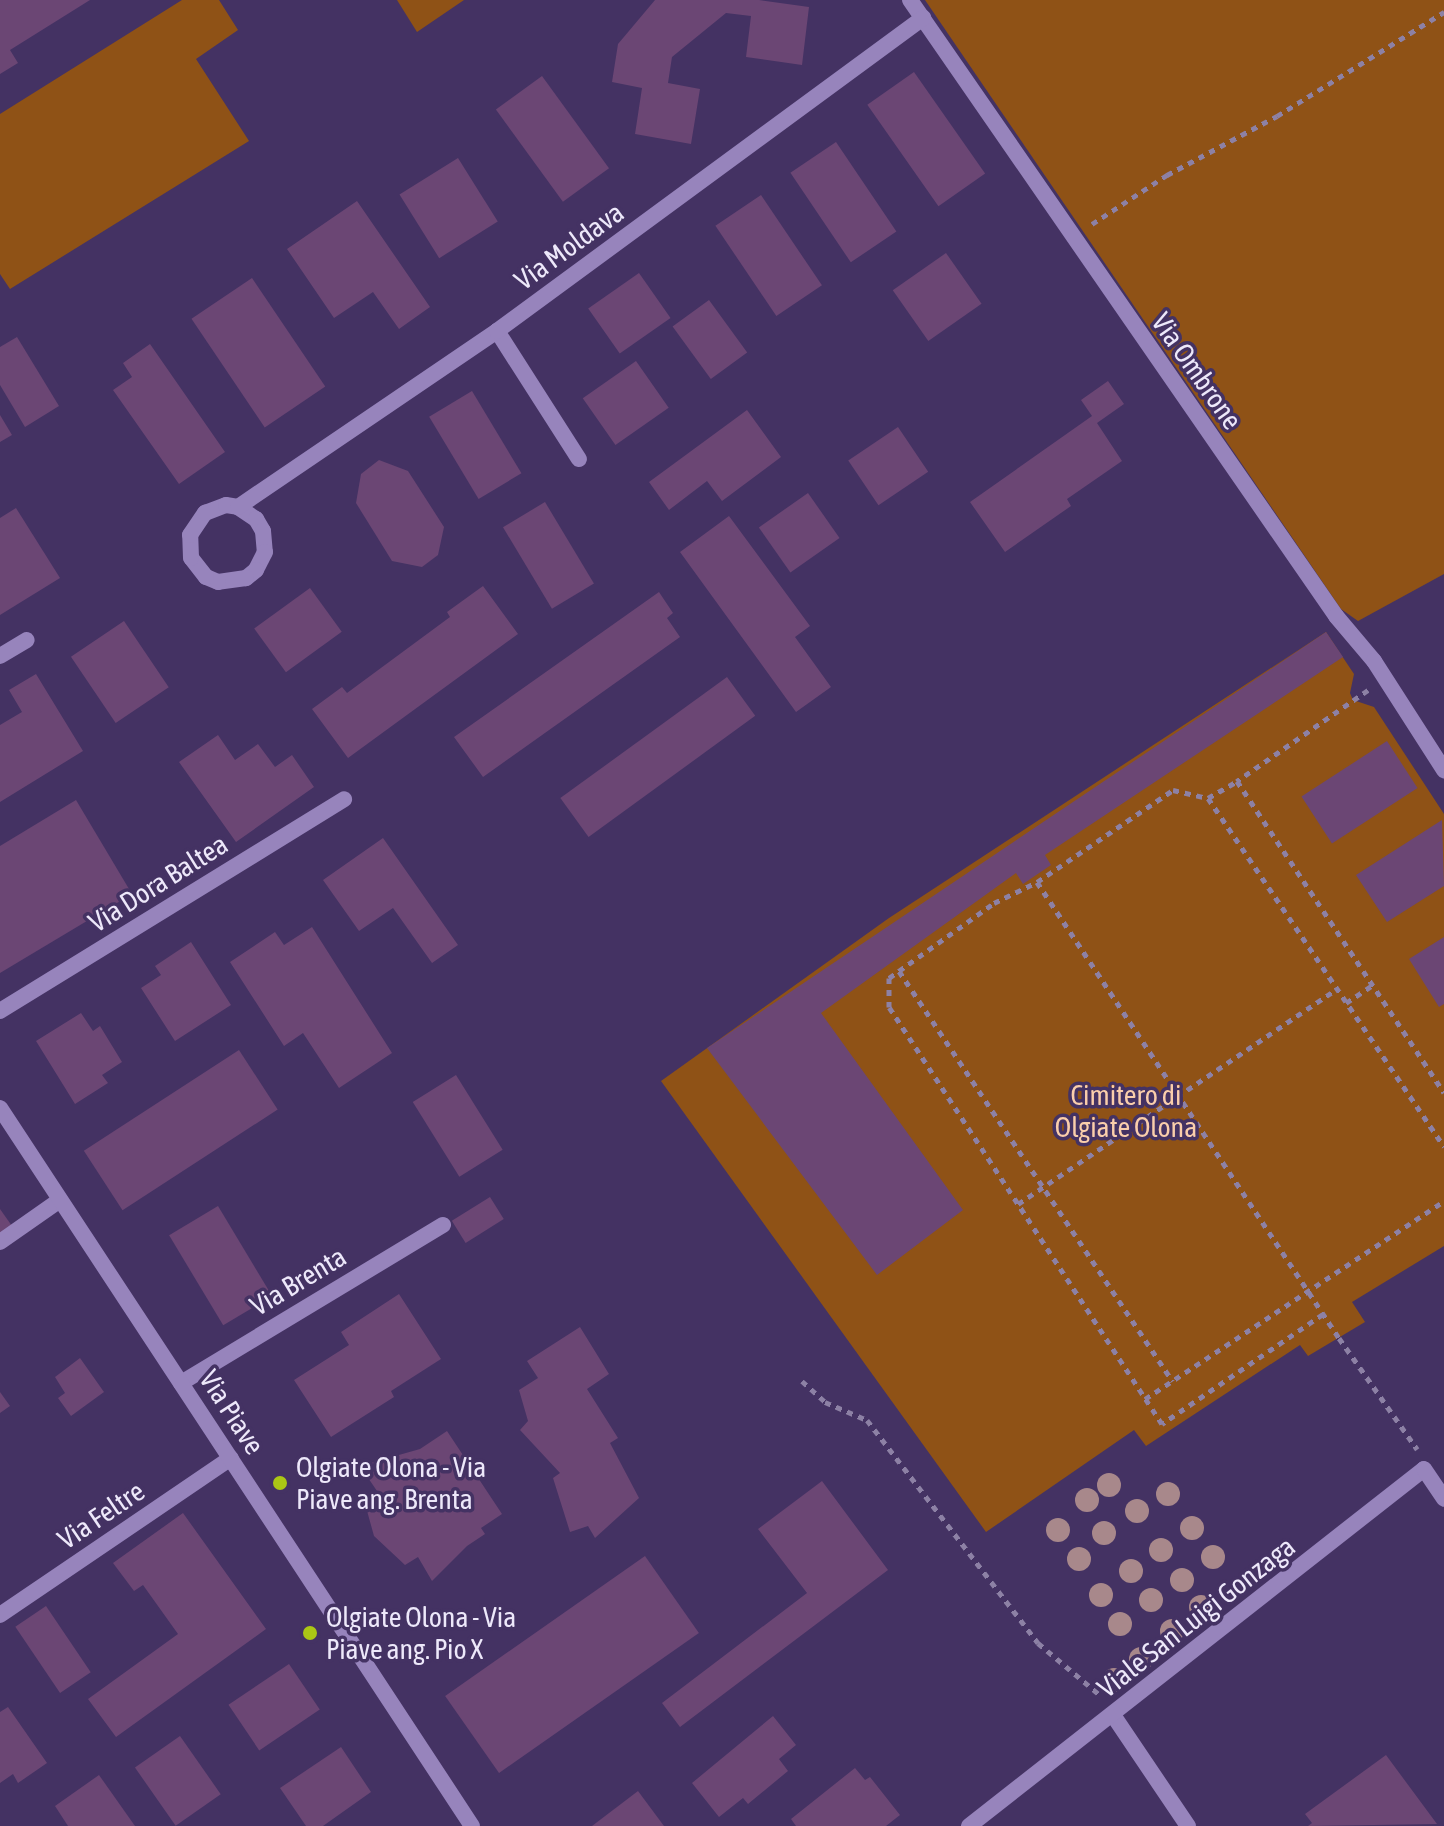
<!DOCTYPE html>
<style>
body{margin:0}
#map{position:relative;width:1444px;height:1826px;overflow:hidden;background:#443263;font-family:"Asap Condensed",sans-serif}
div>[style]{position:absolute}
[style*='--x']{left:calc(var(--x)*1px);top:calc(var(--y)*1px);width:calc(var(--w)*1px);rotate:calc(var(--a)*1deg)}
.green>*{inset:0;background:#8f5216}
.building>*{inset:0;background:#6b4674;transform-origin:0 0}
.path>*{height:5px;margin-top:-2.5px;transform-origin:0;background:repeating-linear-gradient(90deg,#8d81a5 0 6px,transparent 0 12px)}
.service>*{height:16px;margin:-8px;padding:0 8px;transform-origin:8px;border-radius:8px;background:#9784bc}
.minor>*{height:16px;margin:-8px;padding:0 8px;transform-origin:8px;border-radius:8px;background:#9784bc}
.tertiary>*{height:16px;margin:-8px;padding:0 8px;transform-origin:8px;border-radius:8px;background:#9784bc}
.trees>*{width:24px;height:24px;margin:-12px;border-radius:50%;background:#a8888b}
.dots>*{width:22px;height:22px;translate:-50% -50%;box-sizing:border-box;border:4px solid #443263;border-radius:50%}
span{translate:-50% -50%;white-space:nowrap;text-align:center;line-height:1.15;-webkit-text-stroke:7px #443263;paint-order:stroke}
.street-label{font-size:28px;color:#ede8fa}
.park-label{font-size:28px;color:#faceab}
.poi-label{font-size:28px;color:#ede8fa}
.left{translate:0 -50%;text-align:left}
</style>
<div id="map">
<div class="green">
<i style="clip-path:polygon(182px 0,219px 0,238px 30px,196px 59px,249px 141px,10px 289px,0 274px,0 114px)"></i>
<i style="clip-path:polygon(397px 0,464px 0,417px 32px)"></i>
<i style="clip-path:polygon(925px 0,1444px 0,1444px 574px,1358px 621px,1341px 609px)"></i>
<i style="clip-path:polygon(1326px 632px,1354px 674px,1350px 693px,1353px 700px,1374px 707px,1444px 814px,1444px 1246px,1352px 1302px,1365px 1322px,1308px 1356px,1300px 1345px,1146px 1446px,1134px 1430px,986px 1532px,661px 1081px,889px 918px)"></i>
</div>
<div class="building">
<i style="clip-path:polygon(0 0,90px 0,10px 50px,18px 63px,0 74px)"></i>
<i style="clip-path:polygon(655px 0,759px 0,809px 7px,802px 65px,746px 57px,751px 16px,726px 13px,672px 57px,668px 83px,700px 89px,691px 144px,635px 134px,642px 88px,612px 82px,618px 44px)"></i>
<i style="left:914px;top:72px;width:124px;height:57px;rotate:55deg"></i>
<i style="left:542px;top:76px;width:114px;height:57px;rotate:54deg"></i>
<i style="left:836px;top:142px;width:108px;height:55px;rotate:56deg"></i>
<i style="left:458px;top:158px;width:75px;height:69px;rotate:58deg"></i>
<i style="left:761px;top:195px;width:109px;height:55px;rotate:56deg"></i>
<i style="clip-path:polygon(357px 201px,430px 307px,399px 329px,373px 292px,334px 318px,287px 249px)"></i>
<i style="left:946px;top:253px;width:62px;height:65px;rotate:55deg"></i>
<i style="left:639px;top:273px;width:55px;height:62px;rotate:55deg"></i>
<i style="left:252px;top:278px;width:131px;height:73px;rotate:56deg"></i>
<i style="left:709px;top:300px;width:65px;height:45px;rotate:54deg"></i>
<i style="clip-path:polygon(17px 337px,59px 406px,25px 427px,0 385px,0 347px)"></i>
<i style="clip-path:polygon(150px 344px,225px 452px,179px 484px,113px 390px,132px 377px,123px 363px)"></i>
<i style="left:636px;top:361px;width:57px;height:65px;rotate:55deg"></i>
<i style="clip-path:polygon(1108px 381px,1124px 404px,1097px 423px,1122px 461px,1067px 499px,1071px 506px,1005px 552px,970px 502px,1092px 416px,1081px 400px)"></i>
<i style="left:472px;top:391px;width:96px;height:50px;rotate:59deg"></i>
<i style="clip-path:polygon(747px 410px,781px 457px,722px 501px,707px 481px,669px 510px,649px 482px)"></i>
<i style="clip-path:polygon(0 415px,12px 435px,0 442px)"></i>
<i style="left:898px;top:427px;width:54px;height:60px;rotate:56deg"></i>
<i style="clip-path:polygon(379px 460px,408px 471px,444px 527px,438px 555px,422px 567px,392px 561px,356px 503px,361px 474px)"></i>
<i style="left:808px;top:493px;width:55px;height:60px;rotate:55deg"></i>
<i style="left:545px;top:502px;width:95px;height:49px;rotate:59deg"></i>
<i style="clip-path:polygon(16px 508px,60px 578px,0 615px,0 518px)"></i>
<i style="clip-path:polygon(729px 516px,810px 626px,795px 637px,831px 687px,796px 712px,680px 552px)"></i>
<i style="clip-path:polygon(483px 586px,518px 634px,348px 758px,312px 709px,342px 687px,347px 693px,450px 617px,447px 612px)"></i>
<i style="left:310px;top:588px;width:54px;height:69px;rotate:54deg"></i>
<i style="clip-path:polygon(659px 592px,673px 613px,667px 618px,680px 637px,483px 777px,454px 737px)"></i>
<i style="left:124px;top:621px;width:80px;height:64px;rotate:56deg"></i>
<i style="clip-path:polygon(1326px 632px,1343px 657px,1045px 855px,1051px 865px,1023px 884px,1016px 873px,821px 1013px,963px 1210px,877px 1275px,707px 1048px)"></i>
<i style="clip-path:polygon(36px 674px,83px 751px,0 802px,0 725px,22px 712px,9px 690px)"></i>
<i style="left:727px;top:677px;width:48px;height:206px;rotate:54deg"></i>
<i style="clip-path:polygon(218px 735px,235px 760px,258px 744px,275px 767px,292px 755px,314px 787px,236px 842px,179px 762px)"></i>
<i style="left:1387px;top:741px;width:56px;height:102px;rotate:57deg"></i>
<i style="clip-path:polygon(76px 800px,132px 894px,0 973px,0 846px)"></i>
<i style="clip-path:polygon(1442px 820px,1444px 886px,1387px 922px,1356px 875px)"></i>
<i style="clip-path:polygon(383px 838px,458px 945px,432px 963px,393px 908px,359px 931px,323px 880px)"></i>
<i style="clip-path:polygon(312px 927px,392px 1053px,339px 1088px,303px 1033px,284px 1046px,230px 962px,275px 932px,284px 945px)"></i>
<i style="clip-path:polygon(1444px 937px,1444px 1004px,1439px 1007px,1409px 959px)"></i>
<i style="clip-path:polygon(191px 942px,231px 1005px,175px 1041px,141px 988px,161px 975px,155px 966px)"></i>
<i style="clip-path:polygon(81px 1013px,93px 1031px,100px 1026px,122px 1062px,102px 1075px,108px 1083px,75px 1104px,36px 1041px)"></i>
<i style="left:239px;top:1050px;width:71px;height:185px;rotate:57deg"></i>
<i style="left:456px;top:1075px;width:88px;height:51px;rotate:58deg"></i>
<i style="left:490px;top:1197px;width:26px;height:45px;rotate:58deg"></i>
<i style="left:218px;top:1206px;width:105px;height:57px;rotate:59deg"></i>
<i style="clip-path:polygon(0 1209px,12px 1226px,0 1234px)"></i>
<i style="clip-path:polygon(399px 1294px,441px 1359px,391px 1391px,394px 1397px,331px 1437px,294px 1380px,349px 1345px,341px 1332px)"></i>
<i style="clip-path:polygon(580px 1327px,609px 1374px,587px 1389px,618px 1438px,610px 1443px,639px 1498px,595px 1538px,588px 1526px,570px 1532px,553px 1478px,560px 1473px,520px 1430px,528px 1421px,519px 1390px,538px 1378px,527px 1361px)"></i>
<i style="clip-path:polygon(80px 1358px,104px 1392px,71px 1416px,58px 1398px,65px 1393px,55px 1377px)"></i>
<i style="clip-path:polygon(0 1392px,10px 1406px,0 1413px)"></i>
<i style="clip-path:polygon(447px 1431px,502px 1514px,481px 1528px,485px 1534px,467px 1546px,432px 1581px,418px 1557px,405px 1565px,374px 1536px,364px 1500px,377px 1491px,360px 1466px,420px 1449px)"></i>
<i style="clip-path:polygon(822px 1481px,888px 1570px,680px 1727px,662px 1703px,807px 1593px,758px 1529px)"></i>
<i style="clip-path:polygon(183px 1513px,266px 1629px,116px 1737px,88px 1699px,178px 1634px,143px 1585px,134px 1591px,113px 1563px)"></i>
<i style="left:645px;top:1556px;width:94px;height:244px;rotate:55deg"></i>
<i style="left:46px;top:1606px;width:80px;height:37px;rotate:56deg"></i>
<i style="left:289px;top:1664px;width:55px;height:73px;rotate:56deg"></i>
<i style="clip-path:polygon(8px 1707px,47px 1763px,18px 1783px,13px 1774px,0 1783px,0 1712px)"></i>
<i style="clip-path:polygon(773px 1716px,796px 1745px,779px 1759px,788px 1771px,748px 1804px,743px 1798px,719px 1817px,692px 1783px)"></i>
<i style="left:180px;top:1736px;width:71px;height:55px;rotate:55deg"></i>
<i style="clip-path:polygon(341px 1747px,371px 1792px,323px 1826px,306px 1826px,280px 1788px)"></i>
<i style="clip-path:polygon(1386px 1755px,1437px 1824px,1308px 1826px,1312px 1823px,1305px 1814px)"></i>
<i style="clip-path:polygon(855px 1768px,865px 1780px,870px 1777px,900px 1815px,886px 1826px,796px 1826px,791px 1819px)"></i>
<i style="clip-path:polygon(99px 1775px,135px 1826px,68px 1826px,55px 1806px)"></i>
<i style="clip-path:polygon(638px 1791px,664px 1826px,592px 1826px)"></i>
</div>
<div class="path">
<i style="--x:1092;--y:224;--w:90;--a:-33.2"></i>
<i style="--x:1167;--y:175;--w:125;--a:-28.2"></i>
<i style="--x:1277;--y:116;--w:197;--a:-31.9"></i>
<i style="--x:1368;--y:690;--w:160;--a:145.2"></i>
<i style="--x:1237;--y:781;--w:374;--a:56.4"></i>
<i style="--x:1208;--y:798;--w:34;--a:-30"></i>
<i style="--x:1037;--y:882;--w:547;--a:56.48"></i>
<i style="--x:1339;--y:1338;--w:136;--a:54.9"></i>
<i style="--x:899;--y:971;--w:493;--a:56.3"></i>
<i style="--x:1346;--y:1003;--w:32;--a:-34"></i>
<i style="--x:1018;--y:1204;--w:385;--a:-34"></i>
<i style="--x:1323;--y:1314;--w:195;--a:145.7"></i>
<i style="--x:1162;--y:1424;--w:498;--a:-123.2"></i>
<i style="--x:889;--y:1007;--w:29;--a:-90"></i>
<i style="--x:889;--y:978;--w:129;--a:-35.5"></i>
<i style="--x:994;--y:903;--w:48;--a:-26"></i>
<i style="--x:1037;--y:882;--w:164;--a:-34.1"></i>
<i style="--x:1173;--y:790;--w:36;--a:13"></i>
<i style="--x:1208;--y:798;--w:421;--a:55.9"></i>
<i style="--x:802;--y:1381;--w:31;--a:42"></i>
<i style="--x:825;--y:1402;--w:46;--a:23.2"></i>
<i style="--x:867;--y:1420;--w:281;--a:52.5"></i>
<i style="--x:1038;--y:1643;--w:81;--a:40"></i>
<i style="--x:1145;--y:1399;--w:359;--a:-33.5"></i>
</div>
<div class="service">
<i style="--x:0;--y:656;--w:31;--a:-31"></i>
<i style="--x:0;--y:1615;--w:279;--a:-34.2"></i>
<i style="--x:1113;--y:1715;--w:134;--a:56"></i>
</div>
<div class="minor">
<i style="--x:910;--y:0;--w:749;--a:55.33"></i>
<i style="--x:1336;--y:616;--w:59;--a:49.8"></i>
<i style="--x:1374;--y:661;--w:130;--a:57.3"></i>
<i style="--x:497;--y:331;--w:152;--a:57.4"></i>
<i style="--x:238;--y:507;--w:22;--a:34"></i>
<i style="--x:256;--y:519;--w:14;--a:60"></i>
<i style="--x:263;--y:531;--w:21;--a:85"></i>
<i style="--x:265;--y:552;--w:20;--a:117"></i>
<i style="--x:256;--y:570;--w:13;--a:141"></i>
<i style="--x:246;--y:578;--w:28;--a:172"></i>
<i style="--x:218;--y:582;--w:13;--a:-157"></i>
<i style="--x:206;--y:577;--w:24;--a:-128"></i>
<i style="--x:191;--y:558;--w:23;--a:-92"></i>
<i style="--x:190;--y:535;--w:27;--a:-56"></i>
<i style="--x:205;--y:513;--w:22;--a:-21"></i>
<i style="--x:226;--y:505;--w:12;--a:9"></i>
<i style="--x:238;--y:507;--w:313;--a:-34.2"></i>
<i style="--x:497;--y:331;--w:529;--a:-36.31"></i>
<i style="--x:0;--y:1011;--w:404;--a:-31.6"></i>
<i style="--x:0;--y:1242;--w:73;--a:-35"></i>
<i style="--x:181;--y:1383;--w:306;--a:-31.1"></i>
<i style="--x:969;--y:1826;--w:578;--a:-38.12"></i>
<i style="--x:1424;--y:1469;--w:36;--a:56"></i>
</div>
<div class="tertiary">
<i style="--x:0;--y:1108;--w:859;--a:56.68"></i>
</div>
<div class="trees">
<i style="left:1109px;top:1485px"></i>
<i style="left:1168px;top:1494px"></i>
<i style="left:1087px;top:1500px"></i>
<i style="left:1137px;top:1511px"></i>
<i style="left:1192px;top:1528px"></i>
<i style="left:1058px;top:1530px"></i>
<i style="left:1104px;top:1533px"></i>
<i style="left:1161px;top:1550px"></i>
<i style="left:1213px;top:1557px"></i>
<i style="left:1079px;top:1559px"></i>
<i style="left:1131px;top:1571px"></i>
<i style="left:1182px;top:1580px"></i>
<i style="left:1101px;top:1595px"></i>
<i style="left:1151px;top:1600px"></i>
<i style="left:1201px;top:1607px"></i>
<i style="left:1120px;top:1624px"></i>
<i style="left:1172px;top:1631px"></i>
<i style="left:1141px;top:1659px"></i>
<i style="left:1114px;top:1680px"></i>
</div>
<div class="dots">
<i style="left:280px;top:1483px;background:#abc615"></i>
<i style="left:310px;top:1633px;background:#abc615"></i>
</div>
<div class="street-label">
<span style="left:569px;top:246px;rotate:-36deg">Via Moldava</span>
<span style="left:1197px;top:371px;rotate:55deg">Via Ombrone</span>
<span style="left:158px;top:883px;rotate:-32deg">Via Dora Baltea</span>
<span style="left:298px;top:1281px;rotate:-31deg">Via Brenta</span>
<span style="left:232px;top:1412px;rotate:57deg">Via Piave</span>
<span style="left:101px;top:1515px;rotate:-34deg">Via Feltre</span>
<span style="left:1196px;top:1617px;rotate:-38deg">Viale San Luigi Gonzaga</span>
</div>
<div class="park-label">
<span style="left:1126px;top:1111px">Cimitero di<br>Olgiate Olona</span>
</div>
<div class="poi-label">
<span class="left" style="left:296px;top:1483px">Olgiate Olona - Via<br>Piave ang. Brenta</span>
<span class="left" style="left:326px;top:1633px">Olgiate Olona - Via<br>Piave ang. Pio X</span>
</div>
</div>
